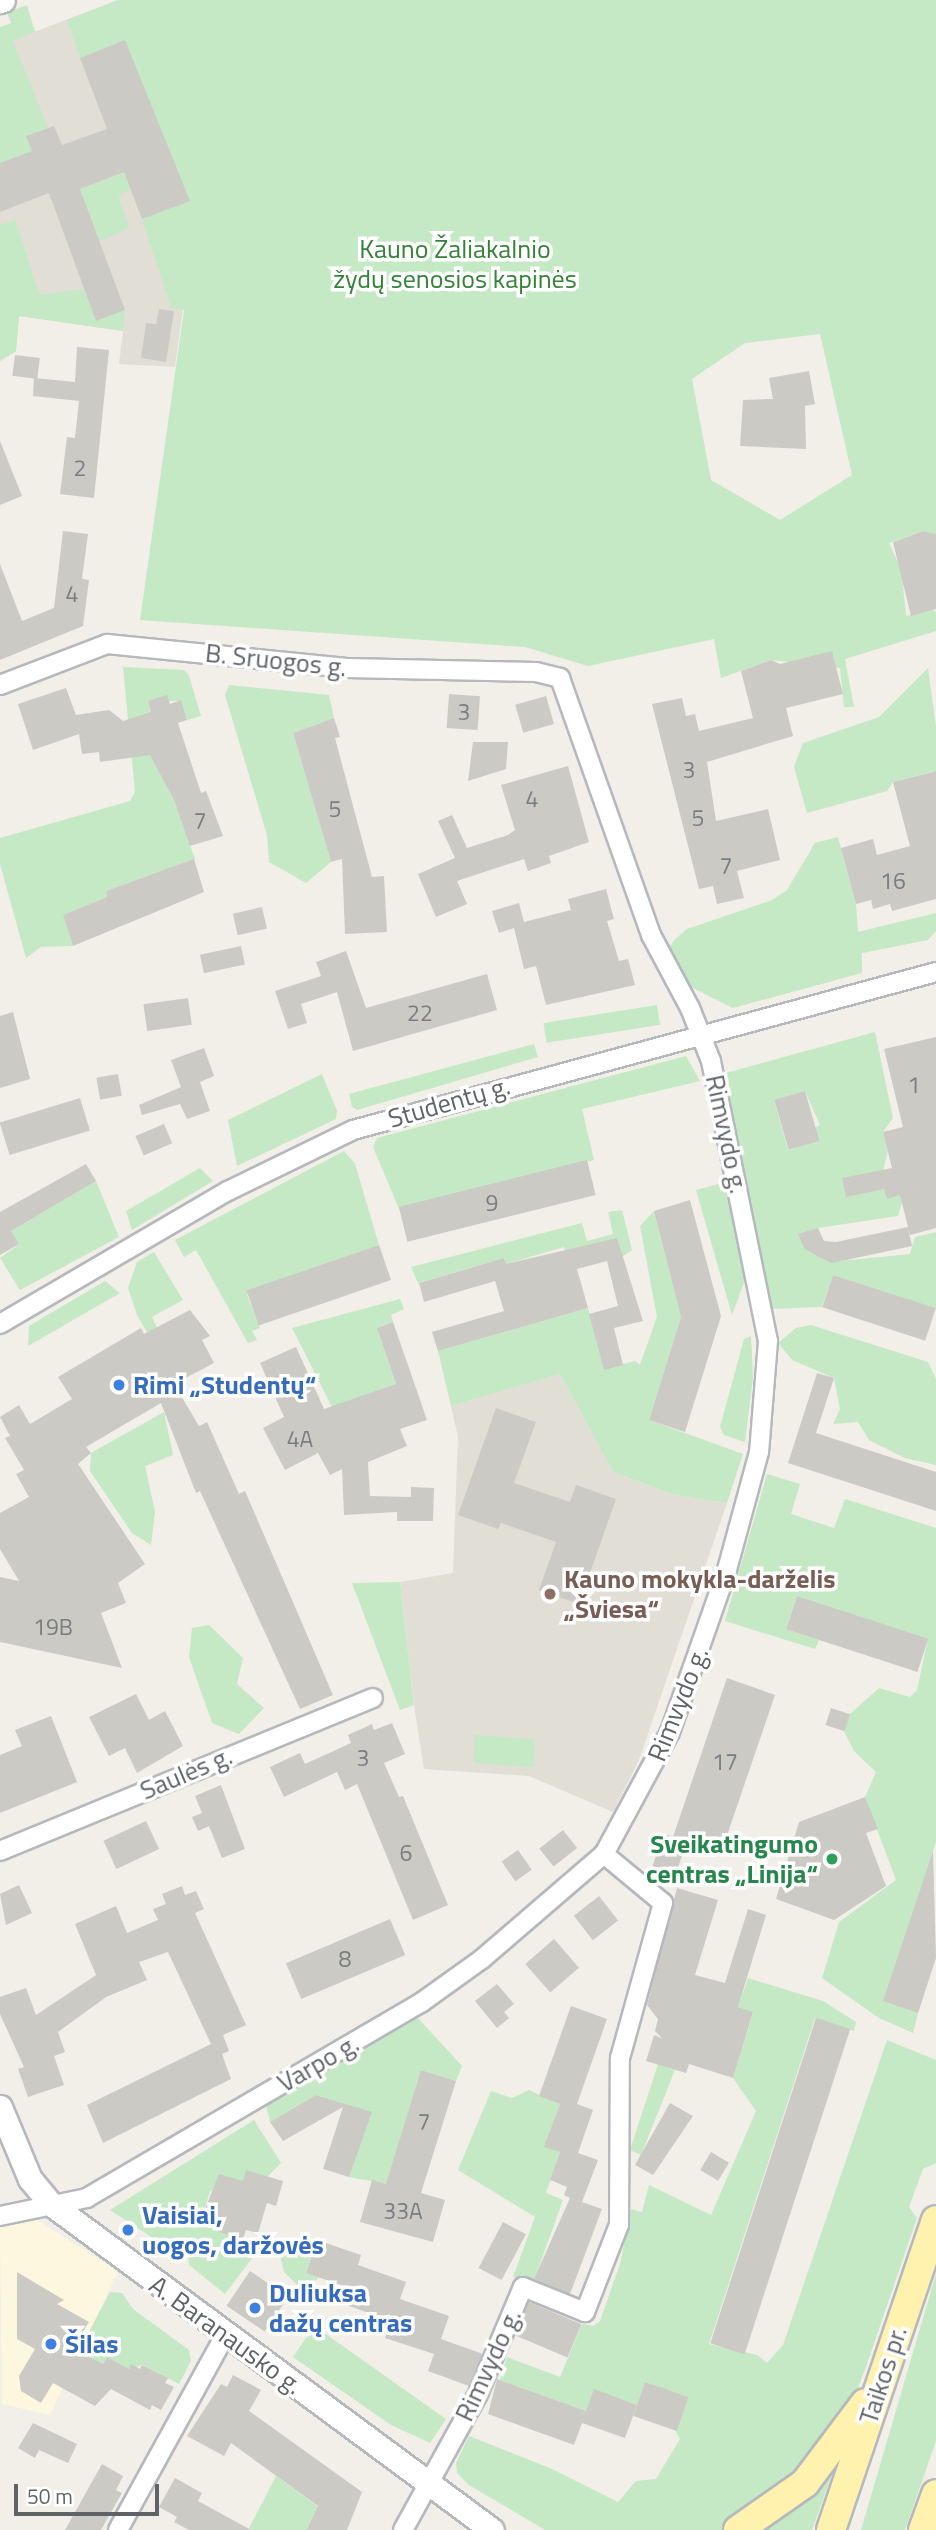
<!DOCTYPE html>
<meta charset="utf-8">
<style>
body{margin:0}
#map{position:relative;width:936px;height:2530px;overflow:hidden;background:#f1efe8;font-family:"Titillium Web",sans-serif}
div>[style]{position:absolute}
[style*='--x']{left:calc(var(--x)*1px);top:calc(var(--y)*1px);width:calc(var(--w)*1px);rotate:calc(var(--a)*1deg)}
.commercial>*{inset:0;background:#fef7e0}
.education>*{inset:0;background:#e1ded6}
.green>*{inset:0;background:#c5e8c5;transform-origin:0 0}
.building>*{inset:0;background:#cccac5;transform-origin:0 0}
.roads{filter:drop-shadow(2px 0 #b5b8bc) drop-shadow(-2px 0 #b5b8bc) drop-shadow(0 2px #b5b8bc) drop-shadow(0 -2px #b5b8bc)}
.minor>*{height:18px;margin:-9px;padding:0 9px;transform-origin:9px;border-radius:9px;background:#fff}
.tertiary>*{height:23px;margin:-11.5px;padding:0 11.5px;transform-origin:11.5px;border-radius:11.5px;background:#fff}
.primary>*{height:28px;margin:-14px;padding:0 14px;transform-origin:14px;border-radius:14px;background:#fff2af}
.dots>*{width:19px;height:19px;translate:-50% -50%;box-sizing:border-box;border:4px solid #fff;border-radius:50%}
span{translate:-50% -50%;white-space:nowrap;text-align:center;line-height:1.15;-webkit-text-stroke:7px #fff;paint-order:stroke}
.number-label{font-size:23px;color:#7a7d7f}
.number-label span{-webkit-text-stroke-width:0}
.park-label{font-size:26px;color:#348238}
.street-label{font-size:26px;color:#5f6368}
.shop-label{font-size:26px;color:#366cbe;font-weight:700}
.left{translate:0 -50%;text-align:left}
.education-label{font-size:26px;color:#785e54;font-weight:700}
.leisure-label{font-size:26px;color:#27864d;font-weight:700}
.right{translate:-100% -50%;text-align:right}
.scale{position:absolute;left:14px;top:2484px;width:145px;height:32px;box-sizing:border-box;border:4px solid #5f6368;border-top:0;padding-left:9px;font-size:21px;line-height:24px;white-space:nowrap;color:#5f6368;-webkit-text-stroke:5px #fff;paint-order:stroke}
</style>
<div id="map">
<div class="commercial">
<i style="clip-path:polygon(35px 2219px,118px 2271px,50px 2415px,2px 2404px,0 2228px)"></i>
</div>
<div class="education">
<i style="clip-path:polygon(118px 0,225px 0,175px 367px,119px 364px,123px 331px,19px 316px,16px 351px,0 361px,0 45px)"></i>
<i style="clip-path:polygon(560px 1374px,613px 1472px,675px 1495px,727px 1503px,639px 1760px,613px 1812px,529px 1776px,424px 1769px,415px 1712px,400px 1582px,453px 1573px,458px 1437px,451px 1406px)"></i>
</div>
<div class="green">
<i style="clip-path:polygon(evenodd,118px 0,936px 0,936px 534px,922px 531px,889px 543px,908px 584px,903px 586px,906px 616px,932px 610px,936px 612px,936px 631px,845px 659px,854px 707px,844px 707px,840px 668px,771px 660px,721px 678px,714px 639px,588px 666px,525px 647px,140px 620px,184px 310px,171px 308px,142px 219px,189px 200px,125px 41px,80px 58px,67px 20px,118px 0,820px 334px,852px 475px,780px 520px,711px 480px,692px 379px,745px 343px,820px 334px)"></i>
<i style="clip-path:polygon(27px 5px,35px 32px,13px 41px,48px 128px,27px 136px,32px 151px,0 163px,0 27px,11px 23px,7px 12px)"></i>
<i style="clip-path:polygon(124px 172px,131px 189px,118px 195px,129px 228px,99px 241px,80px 189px)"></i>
<i style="clip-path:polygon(16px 220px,39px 295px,84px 289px,96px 321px,125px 310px,123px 331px,19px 316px,16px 351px,0 361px,0 225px)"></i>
<i style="clip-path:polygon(123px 667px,184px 670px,189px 676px,201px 716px,187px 720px,181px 701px,148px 701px,151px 712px,147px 746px,174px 800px,195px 859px,106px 891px,107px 897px,63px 915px,73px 946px,41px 947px,26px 958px,0 864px,0 838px,130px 801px,135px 792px)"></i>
<i style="clip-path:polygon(928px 668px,936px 726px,936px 777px,934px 771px,893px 782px,887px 791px,807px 813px,794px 767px,803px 743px,879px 717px)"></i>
<i style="clip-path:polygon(229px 685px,329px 695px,334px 718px,293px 733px,331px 862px,306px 883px,269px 862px,267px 835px,225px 695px)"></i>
<i style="clip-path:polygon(838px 837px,856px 904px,858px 932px,936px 913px,936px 931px,928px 940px,862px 953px,862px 973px,733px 1008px,689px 986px,669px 948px,674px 940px,687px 929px,772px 900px,787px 890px,815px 843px)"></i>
<i style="left:657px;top:1005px;width:20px;height:115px;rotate:81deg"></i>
<i style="clip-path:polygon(evenodd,875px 1032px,893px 1118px,883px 1132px,888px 1151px,881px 1179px,887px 1198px,904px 1194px,898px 1216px,818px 1228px,830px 1262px,910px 1254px,915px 1237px,936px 1232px,936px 1309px,833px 1275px,822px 1307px,771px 1309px,722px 1074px,875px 1032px,805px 1091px,820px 1125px,815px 1128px,818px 1141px,788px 1150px,774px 1100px,805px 1091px)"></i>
<i style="clip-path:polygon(534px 1044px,538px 1057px,357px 1110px,352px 1107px,349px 1094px)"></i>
<i style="clip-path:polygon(686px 1056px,700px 1081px,582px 1109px,594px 1160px,399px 1209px,373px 1147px,377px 1138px)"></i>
<i style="clip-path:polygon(322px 1074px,337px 1111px,336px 1119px,237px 1166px,228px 1120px)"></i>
<i style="clip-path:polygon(344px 1151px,355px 1164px,379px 1245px,247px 1294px,260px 1328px,252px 1331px,257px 1340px,248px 1343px,196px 1250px,184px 1257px,175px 1240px)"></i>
<i style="clip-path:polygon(200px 1168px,213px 1181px,132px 1230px,126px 1211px)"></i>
<i style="clip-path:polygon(96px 1181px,119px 1237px,20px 1290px,0 1258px,19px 1244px,11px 1231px)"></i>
<i style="clip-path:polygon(726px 1182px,745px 1280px,732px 1315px,696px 1190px)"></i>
<i style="clip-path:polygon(622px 1210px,632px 1250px,622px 1257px,617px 1238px,569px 1265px,564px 1247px,506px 1264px,504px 1258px,418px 1283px,411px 1267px,582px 1223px,587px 1241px,613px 1234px,608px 1212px)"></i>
<i style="clip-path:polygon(654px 1211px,681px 1317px,649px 1420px,743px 1454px,727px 1503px,675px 1495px,613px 1472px,560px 1374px,451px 1406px,438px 1351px,588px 1308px,604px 1369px,635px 1361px,640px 1365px,657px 1317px,640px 1226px)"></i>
<i style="clip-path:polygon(154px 1252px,183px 1300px,152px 1317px,186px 1388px,182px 1392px,137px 1315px,128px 1288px,137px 1262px)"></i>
<i style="clip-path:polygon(105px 1281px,120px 1293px,28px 1346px,29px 1326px)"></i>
<i style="clip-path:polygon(400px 1299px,404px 1309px,391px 1315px,393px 1322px,377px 1328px,396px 1384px,332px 1407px,292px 1328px)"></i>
<i style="clip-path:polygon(811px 1325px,928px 1362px,936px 1379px,936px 1465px,905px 1458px,869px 1440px,858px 1422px,833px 1424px,840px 1409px,834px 1378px,792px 1360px,778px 1343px,796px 1328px)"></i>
<i style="clip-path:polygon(751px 1336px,753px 1377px,745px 1442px,724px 1435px,720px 1427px,744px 1339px)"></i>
<i style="clip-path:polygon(164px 1412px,173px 1455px,145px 1466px,155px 1512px,151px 1545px,132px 1533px,90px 1471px,91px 1453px)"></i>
<i style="clip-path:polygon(767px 1474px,800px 1484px,791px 1514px,834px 1528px,845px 1499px,936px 1528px,936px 1842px,884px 2001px,918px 2013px,913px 2033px,879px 2018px,822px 1978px,839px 1922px,896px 1880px,865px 1797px,876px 1772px,854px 1751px,844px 1731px,850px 1714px,879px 1688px,910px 1697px,917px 1690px,928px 1639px,797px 1596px,786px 1629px,819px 1640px,815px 1649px,725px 1621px)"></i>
<i style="clip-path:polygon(400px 1582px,414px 1705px,400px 1710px,352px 1583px)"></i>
<i style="clip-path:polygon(209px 1625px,243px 1658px,237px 1684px,264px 1708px,239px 1734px,212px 1723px,189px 1657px,192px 1628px)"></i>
<i style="left:475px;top:1735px;width:60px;height:28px;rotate:4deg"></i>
<i style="clip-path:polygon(748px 1978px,823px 2001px,856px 2022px,854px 2031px,815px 2018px,709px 2344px,757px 2355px,767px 2363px,783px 2345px,887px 2040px,936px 2060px,936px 2163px,923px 2169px,909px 2207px,917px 2218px,868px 2361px,854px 2399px,821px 2453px,727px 2530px,545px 2530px,469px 2485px,457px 2473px,456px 2463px,469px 2436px,552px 2469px,618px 2502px,636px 2481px,656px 2479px,680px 2439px,676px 2432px,688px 2397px,645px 2382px,637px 2405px,594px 2390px,586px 2411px,500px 2380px,507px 2357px,560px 2377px,582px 2324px,593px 2326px,600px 2321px,620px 2264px,631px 2209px,642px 2212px,649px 2185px,711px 2215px,756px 2111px,733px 2078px,753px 2013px,738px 2007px)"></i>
<i style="clip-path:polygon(416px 2016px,462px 2066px,456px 2081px,421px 2070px,387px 2184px,349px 2177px,371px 2112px,316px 2095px,270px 2122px,265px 2101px)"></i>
<i style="clip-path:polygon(658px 2064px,675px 2070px,641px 2155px,630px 2150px)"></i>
<i style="clip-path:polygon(529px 2090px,560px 2104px,545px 2146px,560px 2152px,546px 2193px,563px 2200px,533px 2283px,513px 2277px,535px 2217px,458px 2170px,491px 2091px,512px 2098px)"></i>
<i style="clip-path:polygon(254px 2120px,281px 2163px,267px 2177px,210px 2191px,203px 2214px,223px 2220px,220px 2232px,243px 2239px,253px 2257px,225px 2294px,189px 2265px,188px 2241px,170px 2238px,162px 2244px,110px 2210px)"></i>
<i style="clip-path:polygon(287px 2241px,313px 2250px,306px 2273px,318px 2277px,310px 2297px,284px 2272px,281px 2259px)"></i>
<i style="clip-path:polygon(936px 2274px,936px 2441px,905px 2530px,861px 2530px)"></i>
<i style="clip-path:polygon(110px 2292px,122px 2293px,133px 2309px,189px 2350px,191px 2361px,179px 2384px,143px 2365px,128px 2369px,107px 2357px,103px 2364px,79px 2351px)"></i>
<i style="clip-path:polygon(320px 2330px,446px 2419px,430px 2443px,391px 2425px,293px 2357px,306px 2338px)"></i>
<i style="clip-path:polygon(836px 2463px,812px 2530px,760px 2530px,809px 2494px)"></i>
<i style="clip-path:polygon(276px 2476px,324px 2511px,307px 2530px,248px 2530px)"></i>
</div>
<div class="building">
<i style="clip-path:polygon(125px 40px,190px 201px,142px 219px,124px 172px,80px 189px,125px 310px,96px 321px,49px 193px,0 212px,0 163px,32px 151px,26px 136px,54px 126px,62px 145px,107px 129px,80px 58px)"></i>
<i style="clip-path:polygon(159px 309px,174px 311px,166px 362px,141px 358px,146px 323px,156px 324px)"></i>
<i style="clip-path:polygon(77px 347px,109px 350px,94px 498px,60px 494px,67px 437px,75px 438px,79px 401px,33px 396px,34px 378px,75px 382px)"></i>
<i style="left:15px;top:355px;width:25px;height:21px;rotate:7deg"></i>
<i style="clip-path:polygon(809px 371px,815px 404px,805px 406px,806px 449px,740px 446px,743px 400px,773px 399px,769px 378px)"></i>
<i style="clip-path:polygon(0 441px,22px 496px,0 505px)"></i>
<i style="clip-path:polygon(63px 531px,88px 534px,82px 579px,89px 580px,83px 626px,0 660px,0 564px,22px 621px,54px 608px)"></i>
<i style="clip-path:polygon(923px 531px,936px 534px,936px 609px,911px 616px,893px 542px)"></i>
<i style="clip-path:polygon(832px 651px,843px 694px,786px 708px,793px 736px,707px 762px,716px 821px,768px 809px,780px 860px,737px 871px,744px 898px,717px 904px,713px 886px,699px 889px,652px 704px,682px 698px,686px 716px,695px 714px,699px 731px,753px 718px,741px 671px,771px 660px,780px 664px)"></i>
<i style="clip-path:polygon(66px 688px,76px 715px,109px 710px,123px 721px,151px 712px,148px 701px,167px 695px,170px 704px,181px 700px,187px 720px,178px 723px,201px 793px,206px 791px,223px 836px,190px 846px,174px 800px,150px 755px,100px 762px,99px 752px,82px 754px,79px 734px,33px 750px,18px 704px)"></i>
<i style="left:449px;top:694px;width:31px;height:34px;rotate:4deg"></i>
<i style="left:546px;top:696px;width:29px;height:32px;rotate:74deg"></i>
<i style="clip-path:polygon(334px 718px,340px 737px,335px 738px,372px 877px,384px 876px,387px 932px,345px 934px,342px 859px,331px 862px,293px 733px)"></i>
<i style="clip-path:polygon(473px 742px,508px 742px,506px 769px,468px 781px)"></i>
<i style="clip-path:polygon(568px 766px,589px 842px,549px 856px,551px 863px,528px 871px,524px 859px,457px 881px,467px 904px,436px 917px,418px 874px,455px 858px,438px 821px,452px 815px,467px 848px,508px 835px,515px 830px,501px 785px)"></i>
<i style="clip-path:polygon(936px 771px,936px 899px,892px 911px,890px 904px,873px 909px,871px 900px,856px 904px,841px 848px,873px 839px,877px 855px,910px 846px,893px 782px)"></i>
<i style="clip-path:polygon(194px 859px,204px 892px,73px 946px,63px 915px,107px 897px,106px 891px)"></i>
<i style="clip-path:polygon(606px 889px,614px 919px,607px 921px,619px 961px,628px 959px,635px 985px,546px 1005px,536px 966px,524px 969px,514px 928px,499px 933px,492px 911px,519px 903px,524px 922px,571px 910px,568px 899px)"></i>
<i style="left:262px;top:907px;width:22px;height:30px;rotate:77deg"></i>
<i style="left:241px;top:946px;width:19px;height:42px;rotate:78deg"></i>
<i style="clip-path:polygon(346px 951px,366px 1008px,487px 974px,497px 1010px,353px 1051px,337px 992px,301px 1004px,307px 1023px,288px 1029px,275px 991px,321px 976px,316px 962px)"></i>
<i style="left:188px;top:998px;width:27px;height:45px;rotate:82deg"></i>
<i style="clip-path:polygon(13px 1012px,30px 1079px,0 1088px,0 1016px)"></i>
<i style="clip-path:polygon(936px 1037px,936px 1228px,910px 1235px,908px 1229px,912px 1246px,832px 1263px,819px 1257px,804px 1248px,798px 1234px,818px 1228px,824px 1241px,836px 1242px,908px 1227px,900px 1195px,887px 1199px,884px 1189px,846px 1197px,842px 1178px,892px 1168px,883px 1132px,903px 1127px,884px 1049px)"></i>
<i style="clip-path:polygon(204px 1048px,214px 1076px,200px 1082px,210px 1111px,187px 1119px,180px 1104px,142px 1115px,139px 1105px,181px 1087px,171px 1060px)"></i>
<i style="left:118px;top:1074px;width:22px;height:22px;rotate:80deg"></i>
<i style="left:805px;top:1091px;width:52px;height:32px;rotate:74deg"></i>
<i style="left:80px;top:1098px;width:34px;height:84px;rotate:73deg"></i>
<i style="left:164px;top:1124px;width:21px;height:31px;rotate:67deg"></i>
<i style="left:587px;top:1160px;width:36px;height:194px;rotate:76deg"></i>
<i style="clip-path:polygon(86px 1164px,96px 1181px,11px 1231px,19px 1244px,0 1255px,0 1212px)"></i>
<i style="clip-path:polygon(690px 1200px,721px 1316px,685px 1432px,649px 1420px,681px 1317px,654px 1211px)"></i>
<i style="clip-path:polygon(617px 1238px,643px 1321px,614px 1328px,623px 1365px,604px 1370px,589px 1314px,618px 1306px,607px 1261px,577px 1269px,588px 1308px,438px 1351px,432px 1332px,504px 1311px,495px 1281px,424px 1302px,419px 1283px,504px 1258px,506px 1264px)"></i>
<i style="left:379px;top:1245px;width:37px;height:140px;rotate:71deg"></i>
<i style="left:833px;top:1275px;width:108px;height:34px;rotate:18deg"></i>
<i style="clip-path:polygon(190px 1310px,210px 1336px,202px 1340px,214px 1363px,174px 1384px,199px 1426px,207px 1422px,239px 1494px,245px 1491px,333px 1695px,300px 1709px,200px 1491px,196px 1493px,161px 1403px,86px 1447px,91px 1453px,78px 1464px,145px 1564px,118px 1583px,126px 1603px,101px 1613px,122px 1668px,0 1642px,0 1577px,19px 1581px,0 1549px,0 1513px,29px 1497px,16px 1474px,24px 1470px,5px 1438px,10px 1436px,0 1417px,19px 1405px,30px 1424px,72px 1399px,58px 1377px,141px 1328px,144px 1334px)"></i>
<i style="clip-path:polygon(393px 1322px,427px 1420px,400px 1429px,407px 1446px,368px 1462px,370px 1496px,411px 1497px,411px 1487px,434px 1488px,433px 1521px,397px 1521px,397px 1512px,344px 1515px,342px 1469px,330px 1475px,318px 1453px,285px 1470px,263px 1428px,284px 1417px,260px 1363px,296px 1347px,324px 1409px,396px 1384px,377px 1328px)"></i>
<i style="clip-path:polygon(817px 1373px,834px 1378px,816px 1433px,936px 1472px,936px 1511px,788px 1463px)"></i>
<i style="clip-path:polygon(496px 1408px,536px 1422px,514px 1483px,570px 1502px,576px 1485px,616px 1499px,579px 1604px,539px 1590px,556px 1542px,501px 1523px,498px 1529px,458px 1515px)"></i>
<i style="left:797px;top:1596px;width:138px;height:35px;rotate:18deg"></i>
<i style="clip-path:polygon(727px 1678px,775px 1695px,721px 1853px,687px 1841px,674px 1879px,651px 1871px,663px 1833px,673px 1837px)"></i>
<i style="clip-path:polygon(136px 1694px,149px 1720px,165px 1711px,183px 1746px,137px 1773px,125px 1748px,109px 1756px,89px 1717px)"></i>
<i style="left:831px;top:1708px;width:20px;height:18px;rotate:18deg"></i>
<i style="clip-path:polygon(51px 1716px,77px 1782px,0 1813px,0 1755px,22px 1746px,15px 1730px)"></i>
<i style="clip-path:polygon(392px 1723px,405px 1754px,384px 1763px,399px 1797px,403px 1796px,448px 1905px,413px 1920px,357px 1784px,345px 1790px,337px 1772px,284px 1797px,270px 1767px,300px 1753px,305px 1764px,351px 1743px,348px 1735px,372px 1724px,374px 1730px)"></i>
<i style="clip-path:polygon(221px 1785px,245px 1849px,222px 1858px,209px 1826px,198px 1831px,192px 1817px,202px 1813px,195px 1796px)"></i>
<i style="clip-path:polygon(865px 1797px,878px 1829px,866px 1833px,886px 1886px,834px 1920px,776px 1899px,799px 1822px)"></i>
<i style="left:146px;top:1821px;width:31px;height:47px;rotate:65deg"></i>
<i style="left:563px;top:1830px;width:23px;height:30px;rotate:52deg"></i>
<i style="left:518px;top:1850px;width:24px;height:20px;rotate:55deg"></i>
<i style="clip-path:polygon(933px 1851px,936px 1958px,918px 2013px,883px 2001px)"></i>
<i style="clip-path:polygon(19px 1885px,32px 1913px,6px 1925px,0 1894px)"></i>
<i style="clip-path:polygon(182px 1886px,185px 1895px,196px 1891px,204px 1909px,195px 1913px,246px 2025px,223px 2035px,229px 2051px,222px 2054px,231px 2079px,103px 2143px,87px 2105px,211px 2044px,168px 1952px,139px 1962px,147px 1980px,106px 1997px,58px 2032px,65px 2052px,54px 2056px,64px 2085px,28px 2097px,18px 2069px,24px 2067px,0 2014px,0 1997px,26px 1988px,36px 2015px,96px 1975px,75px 1924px,116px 1906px,127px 1933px,158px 1920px,153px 1909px,166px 1904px,162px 1894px)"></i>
<i style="clip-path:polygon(677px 1888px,718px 1900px,695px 1975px,725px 1983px,748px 1909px,766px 1915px,738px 2007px,753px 2012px,733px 2078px,689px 2064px,686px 2073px,646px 2061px,654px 2035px,663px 2039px,655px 2031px,658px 2019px,647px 2005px)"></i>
<i style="left:599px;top:1896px;width:31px;height:32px;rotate:52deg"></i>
<i style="left:390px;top:1919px;width:39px;height:113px;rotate:67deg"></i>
<i style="left:554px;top:1939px;width:38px;height:38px;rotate:49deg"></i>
<i style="clip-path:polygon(497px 1984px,514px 2004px,504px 2012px,509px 2018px,497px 2028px,475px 2001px)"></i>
<i style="clip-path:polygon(571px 2006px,607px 2019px,577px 2104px,593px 2110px,578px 2153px,598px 2160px,582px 2202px,602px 2209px,570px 2294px,534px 2279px,570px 2198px,564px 2195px,567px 2187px,550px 2180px,560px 2152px,544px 2147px,560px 2104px,539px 2096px)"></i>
<i style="left:816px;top:2018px;width:36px;height:342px;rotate:18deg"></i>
<i style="clip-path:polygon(421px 2070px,456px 2081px,421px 2193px,445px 2200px,433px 2242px,360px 2222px,372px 2180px,386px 2184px)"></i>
<i style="clip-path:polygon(316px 2095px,372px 2112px,349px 2177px,323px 2169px,343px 2107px,283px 2141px,270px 2122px)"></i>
<i style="clip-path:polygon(670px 2103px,693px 2116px,653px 2175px,635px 2165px)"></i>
<i style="left:711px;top:2152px;width:21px;height:21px;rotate:31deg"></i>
<i style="clip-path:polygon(246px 2170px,283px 2181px,276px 2206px,267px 2203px,258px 2233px,246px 2230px,243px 2239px,219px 2232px,223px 2220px,203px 2214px,219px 2174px,243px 2181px)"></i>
<i style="left:503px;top:2222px;width:26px;height:52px;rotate:28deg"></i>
<i style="clip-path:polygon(317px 2240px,361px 2255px,358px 2265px,406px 2282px,400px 2299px,449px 2316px,441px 2339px,483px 2354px,469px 2386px,428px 2371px,434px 2354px,385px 2338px,391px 2321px,341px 2303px,347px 2287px,306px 2273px)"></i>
<i style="left:250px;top:2271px;width:46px;height:42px;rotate:34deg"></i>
<i style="clip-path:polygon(17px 2272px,64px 2300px,57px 2304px,89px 2322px,73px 2348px,103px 2364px,107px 2357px,129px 2369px,131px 2364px,140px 2369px,142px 2365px,168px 2378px,165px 2383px,174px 2387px,161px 2410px,152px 2405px,150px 2410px,111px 2389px,95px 2406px,53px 2383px,41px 2403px,21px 2391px,19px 2376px,35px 2349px,17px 2339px)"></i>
<i style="left:529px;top:2302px;width:57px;height:36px;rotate:23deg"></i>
<i style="clip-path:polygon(233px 2375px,261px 2390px,249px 2411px,362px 2492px,347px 2530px,307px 2530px,318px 2506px,231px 2443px,224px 2456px,187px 2436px,221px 2384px,227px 2387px)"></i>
<i style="clip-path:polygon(497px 2379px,586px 2411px,594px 2389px,637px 2405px,625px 2438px,582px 2423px,574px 2445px,488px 2414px)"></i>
<i style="left:645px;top:2382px;width:46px;height:36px;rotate:19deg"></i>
<i style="clip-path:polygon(33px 2423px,77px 2444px,68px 2463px,39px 2450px,35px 2458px,18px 2448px)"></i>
<i style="clip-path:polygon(102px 2464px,123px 2476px,116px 2490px,122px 2493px,101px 2530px,65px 2530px)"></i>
<i style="clip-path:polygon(175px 2478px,202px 2493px,198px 2501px,251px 2530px,189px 2530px,174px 2522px,177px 2517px,159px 2507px)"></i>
</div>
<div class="roads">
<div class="minor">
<i style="--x:0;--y:685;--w:115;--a:-21"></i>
<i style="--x:107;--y:644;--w:241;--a:5.7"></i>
<i style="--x:347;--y:668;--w:189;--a:1.2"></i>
<i style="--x:536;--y:672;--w:25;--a:14"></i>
<i style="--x:560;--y:678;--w:273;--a:70.5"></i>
<i style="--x:651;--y:935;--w:83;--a:61.9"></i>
<i style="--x:690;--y:1008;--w:57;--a:68.4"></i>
<i style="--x:711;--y:1061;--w:286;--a:78.5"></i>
<i style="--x:768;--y:1341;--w:111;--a:94.6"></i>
<i style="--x:759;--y:1452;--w:122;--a:105.2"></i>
<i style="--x:727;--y:1570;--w:172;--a:109.4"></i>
<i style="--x:670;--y:1732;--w:139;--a:118.4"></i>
<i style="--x:604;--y:1854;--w:161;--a:139.3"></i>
<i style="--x:482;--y:1959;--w:74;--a:144.4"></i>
<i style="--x:422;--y:2002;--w:388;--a:149.7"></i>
<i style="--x:87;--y:2198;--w:89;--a:168.3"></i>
<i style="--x:0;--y:1324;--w:264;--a:-30.3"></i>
<i style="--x:228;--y:1191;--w:139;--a:-26"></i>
<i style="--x:353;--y:1130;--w:604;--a:-15.16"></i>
<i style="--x:0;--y:1851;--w:403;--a:-22.3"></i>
<i style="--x:118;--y:2530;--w:222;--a:-61.2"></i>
<i style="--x:403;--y:2530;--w:155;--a:-61.1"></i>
<i style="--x:478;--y:2394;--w:116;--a:-67.2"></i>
<i style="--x:523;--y:2287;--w:67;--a:22"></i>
<i style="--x:585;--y:2312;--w:93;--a:-68.7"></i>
<i style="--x:619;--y:2225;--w:167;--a:-89.7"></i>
<i style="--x:620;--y:2058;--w:161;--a:-74.5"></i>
<i style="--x:663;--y:1903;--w:77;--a:-140.3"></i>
</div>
<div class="tertiary">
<i style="--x:0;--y:1;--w:3;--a:-18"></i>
<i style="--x:0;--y:2107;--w:78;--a:67.4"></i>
<i style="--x:30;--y:2179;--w:33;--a:50"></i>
<i style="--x:51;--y:2204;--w:548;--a:36.47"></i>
</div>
<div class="primary">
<i style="--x:738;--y:2530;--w:82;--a:-35"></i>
<i style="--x:805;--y:2483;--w:100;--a:-53.1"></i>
<i style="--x:831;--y:2530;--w:327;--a:-71.3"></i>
<i style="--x:923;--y:2530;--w:38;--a:-70"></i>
</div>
</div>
<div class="dots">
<i style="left:119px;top:1385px;background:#3f7fe0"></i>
<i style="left:550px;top:1594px;background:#8d6e63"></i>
<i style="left:832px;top:1859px;background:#2e9e5b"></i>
<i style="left:128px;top:2230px;background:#3f7fe0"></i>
<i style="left:255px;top:2308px;background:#3f7fe0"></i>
<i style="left:51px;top:2344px;background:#3f7fe0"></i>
</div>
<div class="number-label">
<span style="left:80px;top:468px">2</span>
<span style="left:72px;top:594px">4</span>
<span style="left:464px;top:712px">3</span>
<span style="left:689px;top:770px">3</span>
<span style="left:532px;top:799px">4</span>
<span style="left:335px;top:809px">5</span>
<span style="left:698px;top:818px">5</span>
<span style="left:200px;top:821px">7</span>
<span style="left:726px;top:866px">7</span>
<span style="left:893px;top:881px">16</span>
<span style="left:420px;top:1013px">22</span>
<span style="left:914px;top:1085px">1</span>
<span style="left:492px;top:1203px">9</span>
<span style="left:300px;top:1439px">4A</span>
<span style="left:53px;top:1627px">19B</span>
<span style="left:363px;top:1758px">3</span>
<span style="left:725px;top:1762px">17</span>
<span style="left:406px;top:1853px">6</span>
<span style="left:345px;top:1959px">8</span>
<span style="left:424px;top:2122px">7</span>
<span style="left:403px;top:2211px">33A</span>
</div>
<div class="park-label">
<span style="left:455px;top:264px">Kauno Žaliakalnio<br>žydų senosios kapinės</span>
</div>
<div class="street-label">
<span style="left:276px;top:660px;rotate:6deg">B. Sruogos g.</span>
<span style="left:449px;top:1102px;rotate:-16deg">Studentų g.</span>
<span style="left:727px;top:1134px;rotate:78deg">Rimvydo g.</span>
<span style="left:678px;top:1704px;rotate:-68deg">Rimvydo g.</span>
<span style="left:186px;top:1773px;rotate:-23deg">Saulės g.</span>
<span style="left:318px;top:2063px;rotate:-30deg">Varpo g.</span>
<span style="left:226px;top:2335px;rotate:36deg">A. Baranausko g.</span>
<span style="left:488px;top:2365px;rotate:-65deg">Rimvydo g.</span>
<span style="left:883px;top:2375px;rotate:-72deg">Taikos pr.</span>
</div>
<div class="shop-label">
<span class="left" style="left:133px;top:1385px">Rimi „Studentų“</span>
<span class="left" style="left:142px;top:2230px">Vaisiai,<br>uogos, daržovės</span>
<span class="left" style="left:269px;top:2308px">Duliuksa<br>dažų centras</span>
<span class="left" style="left:65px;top:2344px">Šilas</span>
</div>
<div class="education-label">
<span class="left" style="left:564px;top:1594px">Kauno mokykla-darželis<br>„Šviesa“</span>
</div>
<div class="leisure-label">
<span class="right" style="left:818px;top:1859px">Sveikatingumo<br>centras „Linija“</span>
</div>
<div class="scale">50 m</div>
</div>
